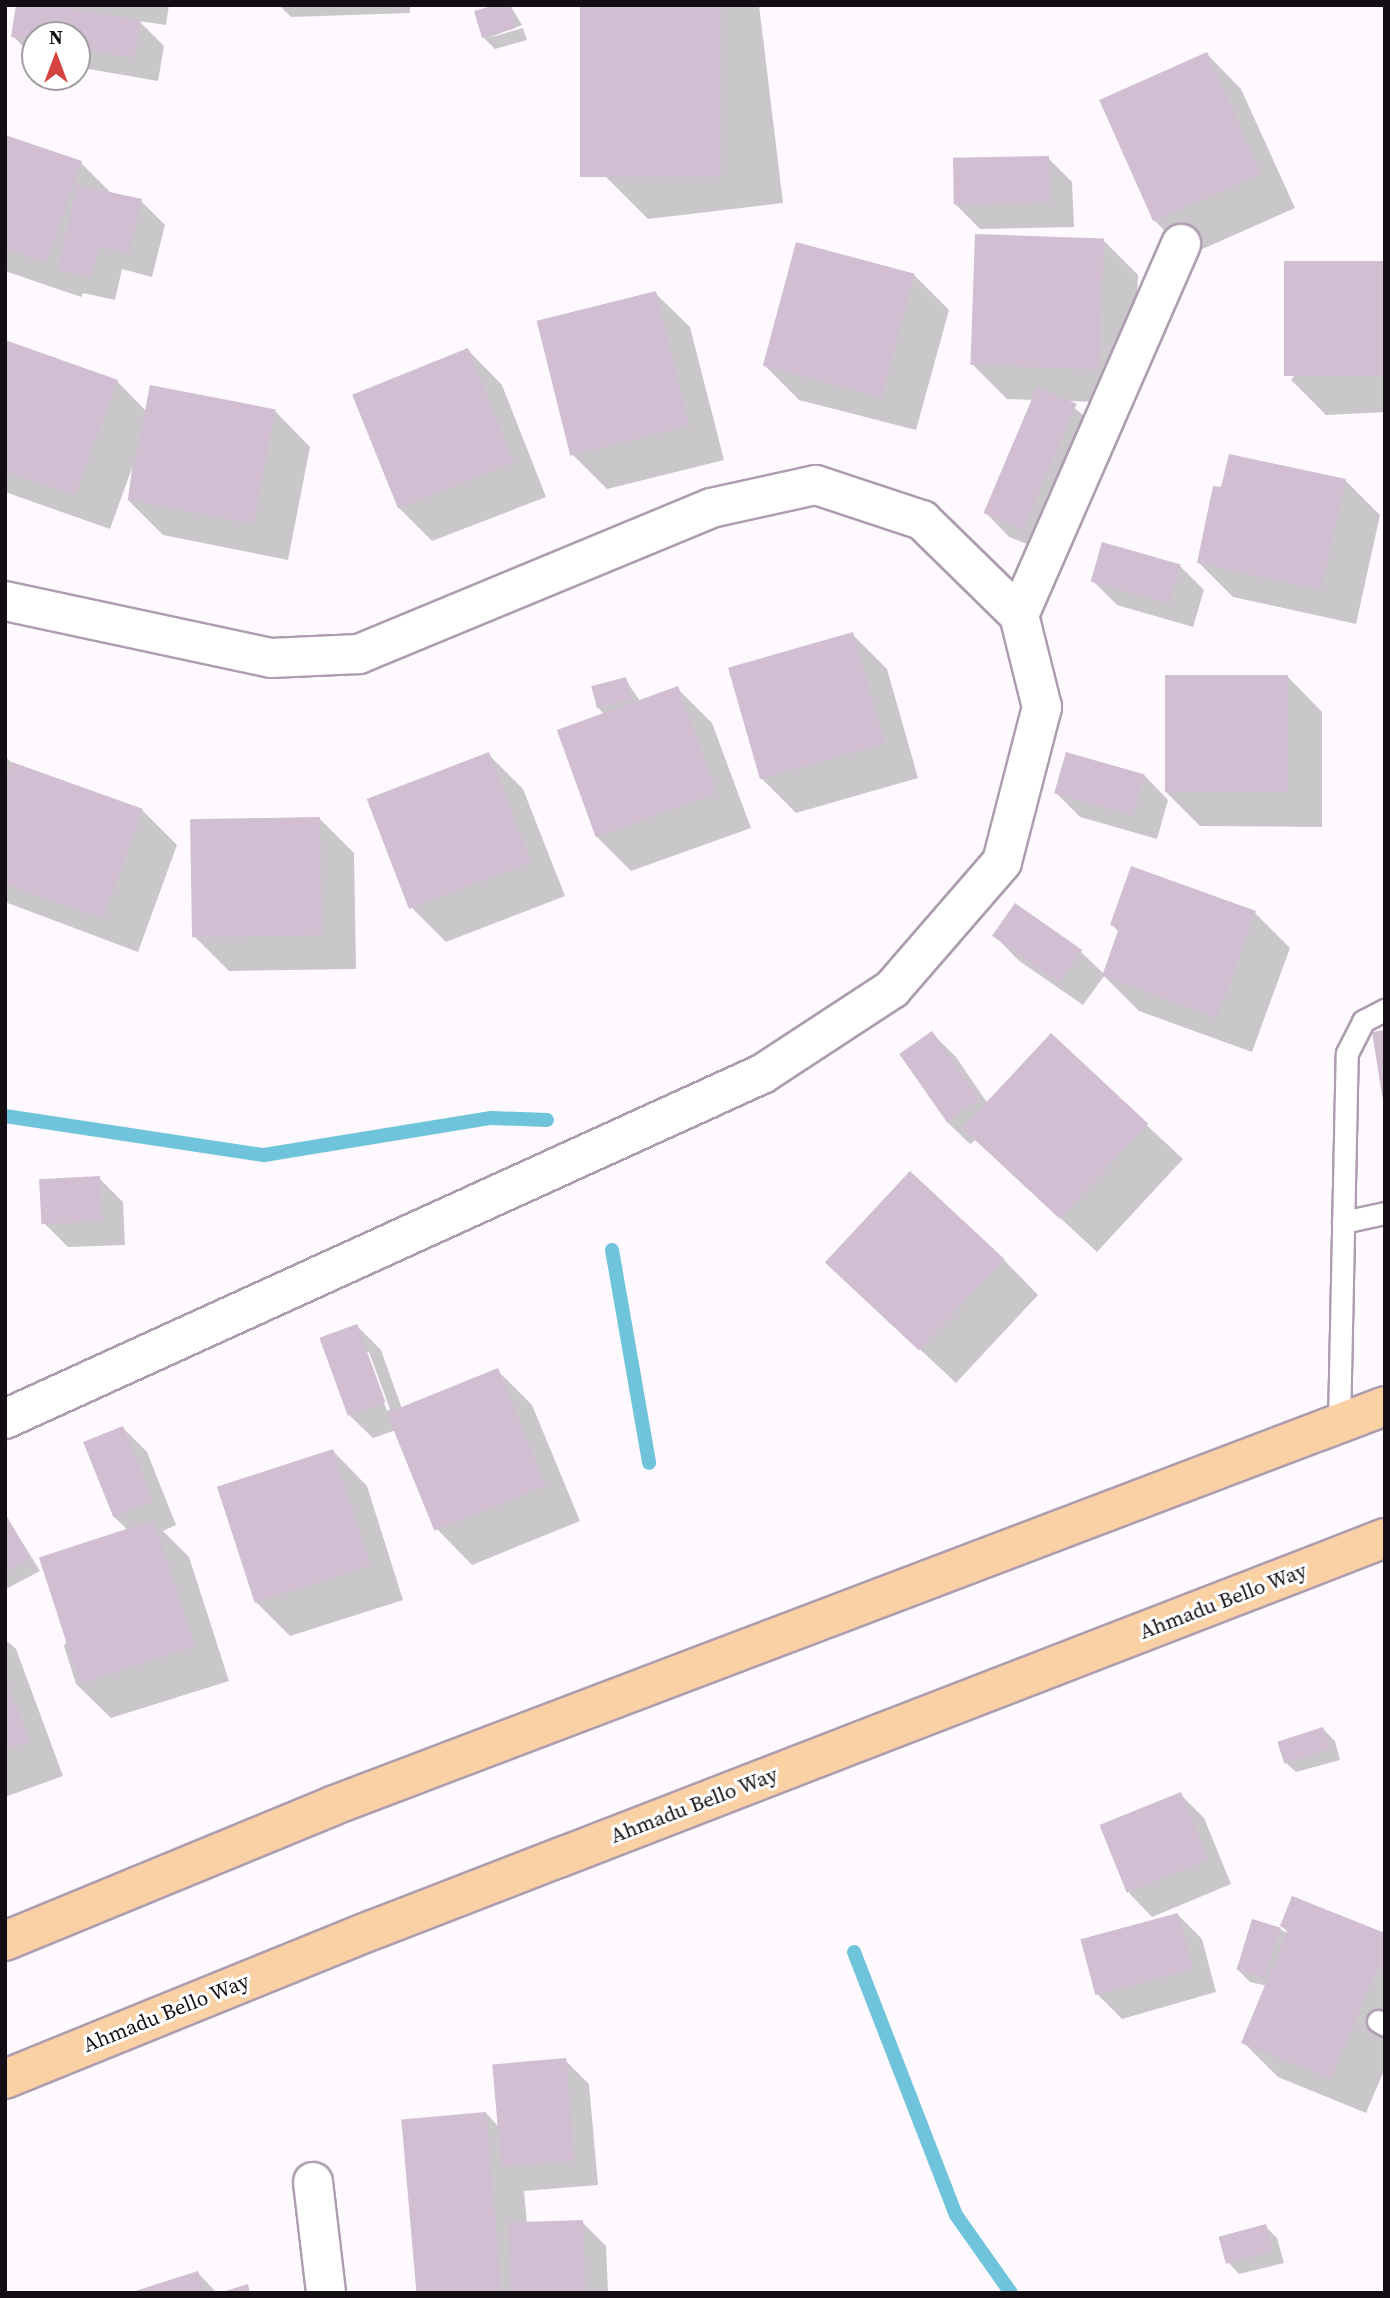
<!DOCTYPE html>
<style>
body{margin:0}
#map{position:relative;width:1390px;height:2298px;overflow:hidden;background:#fdf9fe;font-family:"Source Serif 4",serif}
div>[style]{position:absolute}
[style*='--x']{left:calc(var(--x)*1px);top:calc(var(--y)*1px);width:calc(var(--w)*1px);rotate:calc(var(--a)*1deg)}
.shadow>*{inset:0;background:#0003}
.stream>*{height:14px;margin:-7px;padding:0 7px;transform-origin:7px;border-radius:7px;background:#6fc3da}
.building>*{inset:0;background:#d1bed2;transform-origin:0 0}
.roads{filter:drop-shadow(2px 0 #ae9cb0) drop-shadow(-2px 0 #ae9cb0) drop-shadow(0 2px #ae9cb0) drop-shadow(0 -2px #ae9cb0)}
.service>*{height:21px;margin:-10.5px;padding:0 10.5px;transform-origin:10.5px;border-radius:10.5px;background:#fff}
.minor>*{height:38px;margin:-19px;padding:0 19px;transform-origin:19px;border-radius:19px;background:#fff}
.primary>*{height:38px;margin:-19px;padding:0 19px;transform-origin:19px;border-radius:19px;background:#fad1a5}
span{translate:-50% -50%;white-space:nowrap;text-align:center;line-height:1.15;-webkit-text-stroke:6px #fff;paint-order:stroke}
.street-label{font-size:21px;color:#130d14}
.frame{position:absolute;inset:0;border:7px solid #130d14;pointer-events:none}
.north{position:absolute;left:21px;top:21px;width:70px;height:70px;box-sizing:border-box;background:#fff;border:2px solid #a19ea1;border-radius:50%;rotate:0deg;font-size:19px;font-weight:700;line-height:28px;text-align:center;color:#130d14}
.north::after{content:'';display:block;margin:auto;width:24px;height:32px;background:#d34440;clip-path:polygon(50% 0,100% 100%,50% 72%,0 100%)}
</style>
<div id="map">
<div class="shadow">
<i style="clip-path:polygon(58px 5px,169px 5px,166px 25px,139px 21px,164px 46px,158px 81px,77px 67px,77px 35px,35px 35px,35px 59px,13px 36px,62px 9px)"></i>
<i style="clip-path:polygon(279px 5px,410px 5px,410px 13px,291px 17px)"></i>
<i style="clip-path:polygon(510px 5px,522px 25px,488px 38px,523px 28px,527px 40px,495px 49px,483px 37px)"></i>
<i style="clip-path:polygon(582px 5px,759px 5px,783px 203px,648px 219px,604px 175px)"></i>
<i style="clip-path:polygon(1207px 54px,1241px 89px,1295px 208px,1189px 255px,1154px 220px)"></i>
<i style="clip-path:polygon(5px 137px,81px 163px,112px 194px,141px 201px,165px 225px,152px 277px,122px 269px,115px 300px,83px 293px,81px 297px,5px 271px)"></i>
<i style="clip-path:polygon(1048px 158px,1072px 182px,1074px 227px,980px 229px,956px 205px)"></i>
<i style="clip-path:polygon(1103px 240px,1138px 275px,1133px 403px,1066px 401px,1100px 429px,1047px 552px,1009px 537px,986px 513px,1033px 400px,1007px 399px,972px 364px)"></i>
<i style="clip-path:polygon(1385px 263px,1385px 412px,1326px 415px,1291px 380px)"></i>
<i style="clip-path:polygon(914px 275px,949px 310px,916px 430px,799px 400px,764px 365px)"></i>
<i style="clip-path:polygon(655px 293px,690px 327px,724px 460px,607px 489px,572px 454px)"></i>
<i style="clip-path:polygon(5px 342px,117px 381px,146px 411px,151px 387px,276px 412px,310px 447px,288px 560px,163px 535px,128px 500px,132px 468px,110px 529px,5px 492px)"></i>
<i style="clip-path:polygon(468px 350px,502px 385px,546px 497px,432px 541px,397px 506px)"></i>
<i style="clip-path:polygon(1345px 480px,1380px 515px,1356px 624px,1233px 597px,1198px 562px)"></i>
<i style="clip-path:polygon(1180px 566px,1204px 590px,1193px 627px,1117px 605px,1093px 581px)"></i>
<i style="clip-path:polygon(852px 634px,887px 669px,918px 778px,796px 813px,761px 778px)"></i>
<i style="clip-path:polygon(1288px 677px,1322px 712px,1322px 827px,1200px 826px,1165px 791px)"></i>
<i style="clip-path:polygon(625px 679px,640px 701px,677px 688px,712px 723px,751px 828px,631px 871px,596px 836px,604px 714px,599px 709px)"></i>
<i style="clip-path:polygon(488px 754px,523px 789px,565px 896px,446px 942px,411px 907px)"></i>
<i style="clip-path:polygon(5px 756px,14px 765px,142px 810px,177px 845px,138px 952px,5px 902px)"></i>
<i style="clip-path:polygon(1145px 776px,1168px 800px,1157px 839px,1080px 817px,1056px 793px)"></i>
<i style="clip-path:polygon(319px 818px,354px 853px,356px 969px,229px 971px,194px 936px)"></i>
<i style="clip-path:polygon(1132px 869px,1255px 913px,1290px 948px,1252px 1052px,1139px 1011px,1104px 976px,1083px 1005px,1018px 960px,995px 936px,1080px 951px,1105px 975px,1119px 932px,1112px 925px)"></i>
<i style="clip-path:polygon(932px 1033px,956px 1057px,988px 1104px,1051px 1036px,1183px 1159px,1097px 1252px,976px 1140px,970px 1144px,946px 1121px)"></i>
<i style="clip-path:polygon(99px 1178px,123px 1202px,125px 1245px,68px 1247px,44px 1223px)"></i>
<i style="clip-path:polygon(1004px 1260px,1038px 1295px,956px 1383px,830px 1265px)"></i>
<i style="clip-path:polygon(evenodd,357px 1326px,381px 1350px,402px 1409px,497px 1370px,532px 1405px,580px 1521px,472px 1565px,438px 1530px,396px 1430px,373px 1438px,349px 1415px,357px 1326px,366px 1352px,369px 1352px,390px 1409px,387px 1411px,366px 1352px)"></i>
<i style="clip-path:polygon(123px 1428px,147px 1452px,176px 1525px,163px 1531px,189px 1557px,229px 1681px,111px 1718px,76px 1684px,64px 1646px,128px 1530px,114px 1517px,85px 1443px)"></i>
<i style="clip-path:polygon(333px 1451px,367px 1486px,403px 1600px,290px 1636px,255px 1601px)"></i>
<i style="clip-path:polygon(5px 1514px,40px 1571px,8px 1588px,5px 1586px)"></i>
<i style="clip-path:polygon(5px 1639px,16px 1649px,63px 1776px,5px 1797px)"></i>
<i style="clip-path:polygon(1323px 1729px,1335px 1741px,1340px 1760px,1296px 1772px,1284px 1761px)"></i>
<i style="clip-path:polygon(1180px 1794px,1204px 1818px,1231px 1884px,1152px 1917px,1129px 1893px)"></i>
<i style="clip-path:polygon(1178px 1915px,1202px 1939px,1216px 1992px,1122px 2019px,1098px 1995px)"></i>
<i style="clip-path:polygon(1282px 1926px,1385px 1935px,1385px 2068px,1366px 2113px,1278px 2077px,1243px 2042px,1267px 1986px,1250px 1982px,1238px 1970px,1280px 1929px,1289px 1934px)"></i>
<i style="clip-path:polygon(565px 2060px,589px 2084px,598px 2185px,524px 2191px,527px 2224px,582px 2222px,606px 2246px,608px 2293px,415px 2293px,486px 2113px,499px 2127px)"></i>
<i style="clip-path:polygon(1265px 2226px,1277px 2238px,1284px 2263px,1239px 2274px,1228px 2262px)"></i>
<i style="clip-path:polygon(198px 2273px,217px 2293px,136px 2293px)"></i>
</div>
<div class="stream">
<i style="--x:5;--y:1116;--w:262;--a:8.6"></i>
<i style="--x:264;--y:1155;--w:230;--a:-9.3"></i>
<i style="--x:491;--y:1118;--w:56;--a:2"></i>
<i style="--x:612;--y:1250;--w:216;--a:80.1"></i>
<i style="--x:854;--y:1952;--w:282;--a:68.8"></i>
<i style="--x:956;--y:2215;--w:95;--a:54.8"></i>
</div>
<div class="building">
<i style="clip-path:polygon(16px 5px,49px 5px,141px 20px,134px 58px,77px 48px,77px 35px,35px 35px,35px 41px,11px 37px)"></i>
<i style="clip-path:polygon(496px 5px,510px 5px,516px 28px,482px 38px,474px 11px)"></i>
<i style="left:580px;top:5px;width:141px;height:172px"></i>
<i style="left:1207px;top:52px;width:133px;height:118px;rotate:66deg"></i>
<i style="clip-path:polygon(5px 135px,82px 161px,47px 263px,5px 249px)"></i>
<i style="left:1049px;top:156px;width:47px;height:96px;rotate:89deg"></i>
<i style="clip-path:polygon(77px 185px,142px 199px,129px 254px,99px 247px,91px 277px,57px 270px)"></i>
<i style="left:975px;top:234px;width:129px;height:131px;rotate:2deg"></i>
<i style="left:796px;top:242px;width:123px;height:128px;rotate:15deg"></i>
<i style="left:1385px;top:261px;width:115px;height:101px;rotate:90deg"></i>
<i style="left:656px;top:291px;width:139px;height:123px;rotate:76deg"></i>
<i style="clip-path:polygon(5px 340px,118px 380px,75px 495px,5px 471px)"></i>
<i style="left:468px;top:348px;width:123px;height:125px;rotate:68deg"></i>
<i style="left:150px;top:385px;width:128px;height:117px;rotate:11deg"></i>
<i style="left:1037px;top:387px;width:43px;height:137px;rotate:23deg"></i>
<i style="clip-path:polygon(1229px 454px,1346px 479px,1321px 590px,1197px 563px,1213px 486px,1221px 487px)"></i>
<i style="left:1102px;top:542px;width:82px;height:41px;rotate:16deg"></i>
<i style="left:853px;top:632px;width:116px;height:130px;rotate:74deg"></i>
<i style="left:1165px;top:675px;width:123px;height:117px"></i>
<i style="left:626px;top:677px;width:23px;height:36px;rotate:75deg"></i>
<i style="left:678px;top:686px;width:114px;height:129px;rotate:70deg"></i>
<i style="left:489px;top:752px;width:118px;height:131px;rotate:69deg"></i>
<i style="left:1066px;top:752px;width:82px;height:43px;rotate:16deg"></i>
<i style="clip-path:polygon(12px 762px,143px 809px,103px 919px,5px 884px,5px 782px)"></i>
<i style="left:320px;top:817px;width:118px;height:130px;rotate:89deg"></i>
<i style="clip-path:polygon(1131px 866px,1256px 911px,1217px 1018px,1102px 976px,1119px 928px,1110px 925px)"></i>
<i style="left:1015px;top:903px;width:82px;height:40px;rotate:35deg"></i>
<i style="clip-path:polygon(1385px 1030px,1385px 1101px,1383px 1101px,1372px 1032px)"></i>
<i style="left:932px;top:1031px;width:83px;height:40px;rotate:55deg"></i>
<i style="left:1051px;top:1033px;width:133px;height:130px;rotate:43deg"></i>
<i style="left:910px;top:1171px;width:129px;height:125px;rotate:43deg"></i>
<i style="left:100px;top:1176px;width:45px;height:61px;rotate:87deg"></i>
<i style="left:357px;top:1324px;width:83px;height:40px;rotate:70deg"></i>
<i style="left:498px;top:1368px;width:127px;height:120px;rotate:68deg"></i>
<i style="left:123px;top:1426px;width:81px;height:43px;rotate:68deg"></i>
<i style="left:333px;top:1449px;width:122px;height:122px;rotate:72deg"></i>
<i style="clip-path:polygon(5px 1513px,30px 1559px,5px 1572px)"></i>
<i style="left:154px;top:1520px;width:133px;height:121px;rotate:72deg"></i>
<i style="clip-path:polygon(5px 1676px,30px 1741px,5px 1750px)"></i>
<i style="left:1323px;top:1727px;width:23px;height:48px;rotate:72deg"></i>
<i style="left:1181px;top:1792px;width:73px;height:88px;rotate:68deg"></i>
<i style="clip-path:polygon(1292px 1896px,1385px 1933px,1385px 1970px,1378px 1967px,1331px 2079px,1241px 2043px,1288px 1930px,1280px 1926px)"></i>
<i style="left:1178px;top:1913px;width:58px;height:101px;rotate:75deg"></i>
<i style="left:1252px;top:1919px;width:30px;height:53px;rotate:17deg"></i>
<i style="left:566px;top:2058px;width:103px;height:74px;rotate:85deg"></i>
<i style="left:486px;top:2112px;width:182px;height:85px;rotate:85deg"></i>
<i style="left:583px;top:2220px;width:73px;height:75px;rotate:88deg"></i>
<i style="left:1266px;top:2224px;width:28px;height:49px;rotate:75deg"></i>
<i style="clip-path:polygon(198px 2271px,205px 2293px,132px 2293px,132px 2292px)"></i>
<i style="clip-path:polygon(248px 2284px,250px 2293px,222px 2293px,222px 2292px)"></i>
</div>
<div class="roads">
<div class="service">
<i style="--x:1343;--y:1222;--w:43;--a:-12.1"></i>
<i style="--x:1339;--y:1424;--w:371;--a:-88.8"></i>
<i style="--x:1347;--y:1053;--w:36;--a:-63"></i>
<i style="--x:1363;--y:1021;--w:25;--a:-27"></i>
<i style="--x:1378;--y:2021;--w:8;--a:30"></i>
</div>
<div class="minor">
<i style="--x:5;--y:601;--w:272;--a:12.1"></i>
<i style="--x:271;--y:658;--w:88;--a:-2.6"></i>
<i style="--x:359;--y:654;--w:381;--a:-22.5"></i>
<i style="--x:711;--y:508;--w:107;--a:-12.4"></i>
<i style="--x:816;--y:485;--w:112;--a:18.3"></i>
<i style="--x:922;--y:520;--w:136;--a:44.4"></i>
<i style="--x:1019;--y:615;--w:95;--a:76"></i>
<i style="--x:1042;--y:707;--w:160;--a:104.5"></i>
<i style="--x:1002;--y:862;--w:168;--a:130.9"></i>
<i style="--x:892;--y:989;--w:155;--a:146.8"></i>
<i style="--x:762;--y:1074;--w:832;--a:155.5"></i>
<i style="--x:1019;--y:615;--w:405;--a:-66.4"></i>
<i style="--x:313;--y:2182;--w:112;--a:83.3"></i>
</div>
<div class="primary">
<i style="--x:5;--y:1941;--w:354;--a:-22.4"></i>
<i style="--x:332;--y:1806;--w:1126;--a:-20.8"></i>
<i style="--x:5;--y:2079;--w:399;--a:-22.1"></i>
<i style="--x:375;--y:1929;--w:1083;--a:-21.16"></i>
</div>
</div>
<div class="street-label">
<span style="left:1223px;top:1601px;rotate:-21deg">Ahmadu Bello Way</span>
<span style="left:694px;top:1805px;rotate:-21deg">Ahmadu Bello Way</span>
<span style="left:166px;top:2013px;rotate:-22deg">Ahmadu Bello Way</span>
</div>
<div class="frame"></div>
<div class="north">N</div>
</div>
